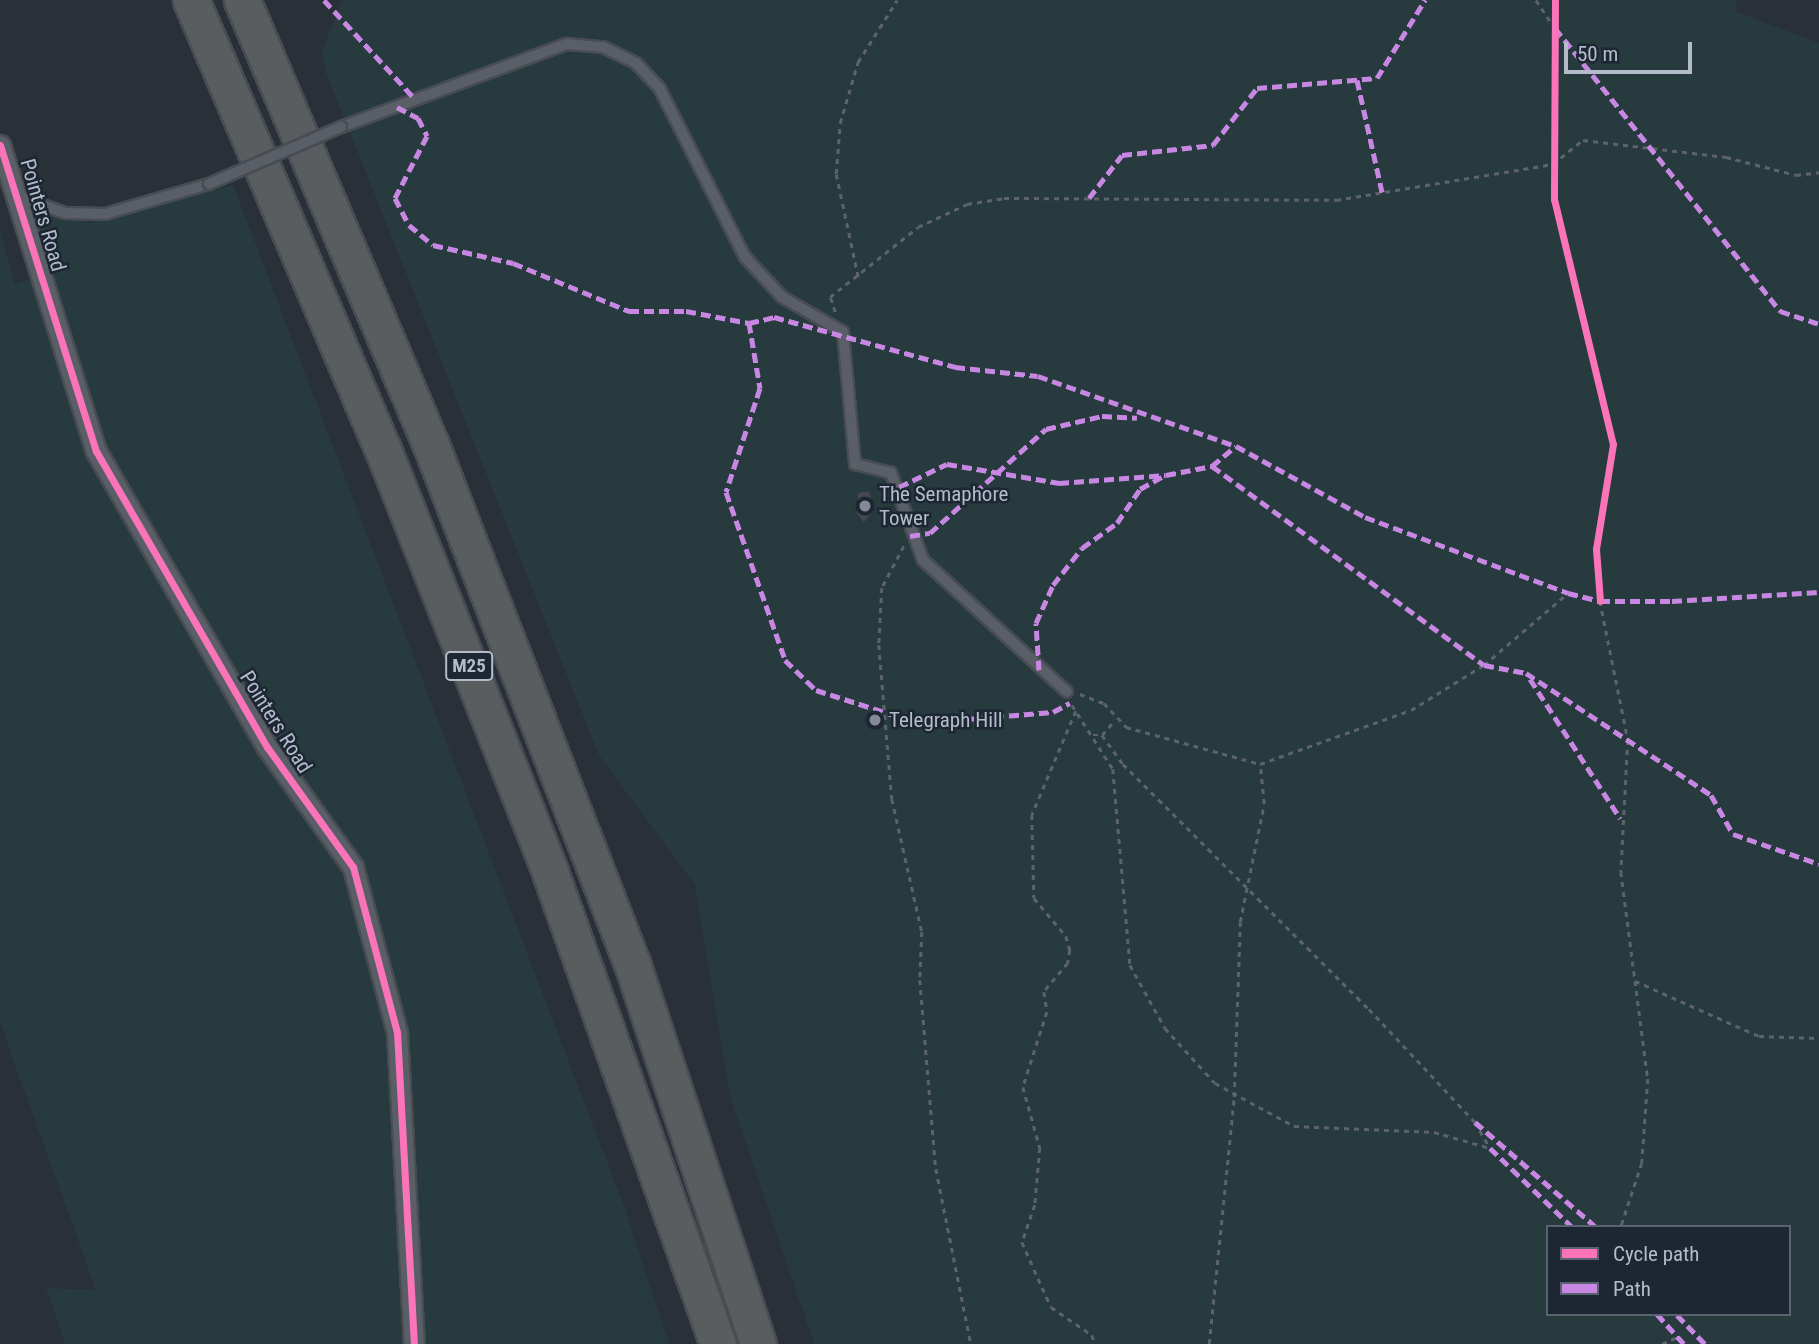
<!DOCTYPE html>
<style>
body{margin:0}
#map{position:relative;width:1819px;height:1344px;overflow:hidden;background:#2a3038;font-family:"Roboto Condensed",sans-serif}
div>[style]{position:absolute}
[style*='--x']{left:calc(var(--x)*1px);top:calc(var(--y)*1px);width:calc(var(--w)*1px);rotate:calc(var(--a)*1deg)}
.green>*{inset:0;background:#273a3e}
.building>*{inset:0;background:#444950}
.path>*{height:2.5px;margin-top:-1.25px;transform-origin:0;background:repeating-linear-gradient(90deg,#5d636a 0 5px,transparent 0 10px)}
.roads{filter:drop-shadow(2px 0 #484c53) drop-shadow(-2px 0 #484c53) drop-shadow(0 2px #484c53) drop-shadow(0 -2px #484c53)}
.lane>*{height:10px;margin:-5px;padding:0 5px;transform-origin:5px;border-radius:5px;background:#5a5e66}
.street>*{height:19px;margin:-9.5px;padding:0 9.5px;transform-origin:9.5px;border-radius:9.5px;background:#5a5e66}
.highway>*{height:35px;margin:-17.5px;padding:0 17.5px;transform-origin:17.5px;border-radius:17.5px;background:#5a5d60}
.bridges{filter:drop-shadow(2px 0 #484c53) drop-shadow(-2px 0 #484c53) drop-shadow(0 2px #484c53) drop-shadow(0 -2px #484c53)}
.lane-bridge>*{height:10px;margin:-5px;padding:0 5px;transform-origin:5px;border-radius:5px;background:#5a5e66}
.quiet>*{height:5px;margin-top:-2.5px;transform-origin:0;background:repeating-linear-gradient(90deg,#c787e3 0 10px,transparent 0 15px)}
.cycleway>*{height:7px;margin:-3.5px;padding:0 3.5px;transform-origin:3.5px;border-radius:3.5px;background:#fb73b8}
.dots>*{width:19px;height:19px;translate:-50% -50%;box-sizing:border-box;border:4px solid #1d2633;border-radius:50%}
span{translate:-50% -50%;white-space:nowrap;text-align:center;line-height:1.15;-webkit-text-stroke:5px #1d2633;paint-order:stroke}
.shield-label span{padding:2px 5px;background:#1d2633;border:2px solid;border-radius:5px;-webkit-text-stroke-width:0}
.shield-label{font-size:19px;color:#b4bcc9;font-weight:700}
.street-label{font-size:21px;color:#b4bcc9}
.poi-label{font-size:21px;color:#b4bcc9}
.left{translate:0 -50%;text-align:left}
.legend{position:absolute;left:1546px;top:1225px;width:245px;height:91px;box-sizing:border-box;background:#1d2633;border:2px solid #59626f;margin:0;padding:9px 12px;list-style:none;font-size:21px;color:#b4bcc9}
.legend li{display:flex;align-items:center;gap:14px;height:35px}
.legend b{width:35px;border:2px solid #59626f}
.scale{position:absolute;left:1564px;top:42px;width:128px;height:32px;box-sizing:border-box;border:4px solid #b4bcc9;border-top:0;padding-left:9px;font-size:21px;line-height:24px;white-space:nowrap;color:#b4bcc9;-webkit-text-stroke:5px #1d2633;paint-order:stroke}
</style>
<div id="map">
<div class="green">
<i style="clip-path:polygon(evenodd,342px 0,1735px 0,1737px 12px,1819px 43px,1819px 1344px,814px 1344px,730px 1096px,695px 885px,599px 755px,325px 70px,322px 52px,342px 0,1548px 1227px,1789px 1227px,1789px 1314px,1548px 1314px,1548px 1227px)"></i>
<i style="clip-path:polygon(233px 185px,624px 1206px,669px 1344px,65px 1344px,46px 1288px,96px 1290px,0 1023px,0 230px,15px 284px,49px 273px,20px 202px,89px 223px)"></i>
</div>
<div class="building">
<i style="clip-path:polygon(869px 491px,873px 511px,864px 522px,857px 514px,858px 493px)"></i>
</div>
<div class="path">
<i style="--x:1536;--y:0;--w:30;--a:56"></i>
<i style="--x:858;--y:277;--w:105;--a:-102.1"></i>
<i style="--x:836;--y:174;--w:51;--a:-85.5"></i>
<i style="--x:840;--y:123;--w:64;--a:-73.6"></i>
<i style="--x:858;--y:62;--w:73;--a:-57.8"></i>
<i style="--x:835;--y:312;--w:16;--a:-108"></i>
<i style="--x:830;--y:297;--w:112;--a:-38.5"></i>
<i style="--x:918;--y:227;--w:54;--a:-25.1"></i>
<i style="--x:967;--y:204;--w:37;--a:-9"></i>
<i style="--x:1004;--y:198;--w:332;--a:0.3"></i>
<i style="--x:1336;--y:200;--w:220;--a:-9.4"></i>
<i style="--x:1553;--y:164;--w:38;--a:-39"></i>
<i style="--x:1583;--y:140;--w:144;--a:6.8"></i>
<i style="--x:1726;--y:157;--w:72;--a:14.4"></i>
<i style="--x:1796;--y:175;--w:23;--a:-7"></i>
<i style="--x:904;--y:546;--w:47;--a:117.6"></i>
<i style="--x:882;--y:588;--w:57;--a:93"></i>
<i style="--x:879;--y:645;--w:155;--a:85.2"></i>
<i style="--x:892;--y:799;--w:136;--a:77.3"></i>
<i style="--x:922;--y:932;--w:48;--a:92.4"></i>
<i style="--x:920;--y:980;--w:190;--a:85.2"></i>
<i style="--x:936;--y:1169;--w:178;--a:78.7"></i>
<i style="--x:1600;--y:601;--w:142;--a:78.6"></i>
<i style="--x:1628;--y:740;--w:132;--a:93"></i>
<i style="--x:1621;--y:872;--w:209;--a:82.6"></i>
<i style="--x:1648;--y:1079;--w:84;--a:94.1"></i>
<i style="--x:1642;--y:1163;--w:67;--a:108.2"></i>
<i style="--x:1080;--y:694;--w:26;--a:21"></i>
<i style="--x:1104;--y:703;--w:33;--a:47"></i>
<i style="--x:1126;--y:727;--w:139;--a:15.4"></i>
<i style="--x:1260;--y:764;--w:160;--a:-19.7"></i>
<i style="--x:1411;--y:710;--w:86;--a:-31.7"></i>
<i style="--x:1484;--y:665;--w:111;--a:-40.6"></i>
<i style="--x:1072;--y:705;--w:76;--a:57.4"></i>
<i style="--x:1113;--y:769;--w:197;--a:85"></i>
<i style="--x:1130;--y:965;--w:72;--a:60.9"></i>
<i style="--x:1165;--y:1028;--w:74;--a:47.7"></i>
<i style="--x:1215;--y:1083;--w:90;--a:28.6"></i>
<i style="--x:1294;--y:1126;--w:140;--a:2.5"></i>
<i style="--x:1434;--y:1132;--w:58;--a:15.9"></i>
<i style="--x:1076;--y:711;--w:113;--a:112.9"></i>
<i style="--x:1032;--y:815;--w:83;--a:88.6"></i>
<i style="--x:1034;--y:898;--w:50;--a:49.9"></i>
<i style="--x:1066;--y:936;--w:15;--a:74"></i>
<i style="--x:1070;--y:950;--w:13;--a:99"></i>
<i style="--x:1068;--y:963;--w:38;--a:130"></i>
<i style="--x:1044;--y:992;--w:20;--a:81"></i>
<i style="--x:1047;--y:1012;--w:79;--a:107.7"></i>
<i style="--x:1023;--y:1087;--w:63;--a:74.4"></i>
<i style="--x:1040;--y:1148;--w:57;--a:95"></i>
<i style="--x:1035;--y:1205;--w:39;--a:109"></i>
<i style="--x:1022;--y:1242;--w:71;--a:66"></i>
<i style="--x:1051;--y:1307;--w:50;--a:34.3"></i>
<i style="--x:1092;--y:1335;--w:9;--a:72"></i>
<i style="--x:1093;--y:735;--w:9;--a:0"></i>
<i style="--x:1102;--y:735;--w:36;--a:54"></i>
<i style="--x:1123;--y:764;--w:347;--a:44.9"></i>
<i style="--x:1369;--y:1009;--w:155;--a:46.8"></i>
<i style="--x:1475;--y:1122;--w:30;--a:60"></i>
<i style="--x:1102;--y:735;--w:20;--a:-49"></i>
<i style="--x:1635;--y:981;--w:136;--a:23.9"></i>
<i style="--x:1759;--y:1036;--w:60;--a:1.9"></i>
<i style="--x:1209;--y:1344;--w:248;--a:-84.2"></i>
<i style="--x:1234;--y:1097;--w:175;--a:-88"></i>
<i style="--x:1240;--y:922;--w:120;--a:-78.5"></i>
<i style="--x:1264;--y:804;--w:40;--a:-95.7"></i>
<i style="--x:1662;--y:1344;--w:17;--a:-25"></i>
</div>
<div class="roads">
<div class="lane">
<i style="--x:341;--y:127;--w:241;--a:-20.2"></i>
<i style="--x:567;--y:44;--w:36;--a:5"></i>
<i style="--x:603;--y:47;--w:37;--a:26"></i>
<i style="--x:636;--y:63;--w:35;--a:47"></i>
<i style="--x:660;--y:89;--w:188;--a:63.2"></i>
<i style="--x:745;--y:257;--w:54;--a:47.2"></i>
<i style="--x:782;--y:297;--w:70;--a:29.8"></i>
<i style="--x:843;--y:332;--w:133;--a:84.8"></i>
<i style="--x:855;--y:464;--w:37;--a:14"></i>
<i style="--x:891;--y:473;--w:93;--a:69.8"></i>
<i style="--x:923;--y:560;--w:195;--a:42.5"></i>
<i style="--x:15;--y:195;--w:53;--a:19.8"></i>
<i style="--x:65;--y:213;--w:40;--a:1.4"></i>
<i style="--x:105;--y:214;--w:108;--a:-16.1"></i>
</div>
<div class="street">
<i style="--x:0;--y:145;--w:321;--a:72.6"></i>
<i style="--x:96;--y:451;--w:342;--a:60"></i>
<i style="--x:267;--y:747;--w:148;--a:54.4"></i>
<i style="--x:353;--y:867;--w:171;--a:75.1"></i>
<i style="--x:397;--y:1032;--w:312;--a:86.9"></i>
</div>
<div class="highway">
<i style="--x:191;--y:0;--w:486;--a:66.9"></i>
<i style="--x:382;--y:447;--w:457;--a:68.4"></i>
<i style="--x:550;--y:872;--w:501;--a:70.41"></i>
<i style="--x:242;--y:0;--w:483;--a:67"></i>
<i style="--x:431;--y:445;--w:559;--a:68.81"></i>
<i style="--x:633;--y:966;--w:398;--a:71.7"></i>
</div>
</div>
<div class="bridges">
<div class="lane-bridge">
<i style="--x:209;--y:184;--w:144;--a:-23.4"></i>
</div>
</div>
<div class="quiet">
<i style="--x:324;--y:0;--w:133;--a:47.4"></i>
<i style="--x:1555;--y:28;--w:362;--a:51.5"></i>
<i style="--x:1780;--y:311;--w:41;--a:18.4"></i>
<i style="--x:1357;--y:80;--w:115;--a:77.4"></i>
<i style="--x:397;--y:107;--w:24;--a:28"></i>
<i style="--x:418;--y:118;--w:20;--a:63"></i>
<i style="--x:427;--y:136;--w:70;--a:117.3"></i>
<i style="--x:395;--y:198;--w:30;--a:63"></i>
<i style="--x:409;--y:225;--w:31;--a:40"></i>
<i style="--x:433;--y:245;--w:82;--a:12.7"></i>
<i style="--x:513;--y:263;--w:126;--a:22.5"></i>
<i style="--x:629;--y:311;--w:57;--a:0"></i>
<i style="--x:686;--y:311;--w:64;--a:10.8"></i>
<i style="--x:749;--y:323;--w:26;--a:-13"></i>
<i style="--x:774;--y:317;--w:188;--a:15.4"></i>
<i style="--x:955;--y:367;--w:83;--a:6.2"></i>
<i style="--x:1038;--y:376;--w:210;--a:19.5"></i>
<i style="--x:1236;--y:446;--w:147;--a:28.8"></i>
<i style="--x:1365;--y:517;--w:217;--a:20.5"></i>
<i style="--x:1568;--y:593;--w:33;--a:14"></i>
<i style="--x:1600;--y:601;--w:72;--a:0"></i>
<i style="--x:1672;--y:601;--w:147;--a:-3.5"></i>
<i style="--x:1089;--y:198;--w:54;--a:-52.5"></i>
<i style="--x:1122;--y:155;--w:92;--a:-6.3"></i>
<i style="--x:1213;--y:145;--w:72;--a:-52.3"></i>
<i style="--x:1257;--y:88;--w:120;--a:-4.8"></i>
<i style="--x:1377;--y:78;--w:92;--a:-58.4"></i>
<i style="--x:749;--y:323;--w:66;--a:80.4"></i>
<i style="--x:760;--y:388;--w:109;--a:108.1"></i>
<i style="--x:726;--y:492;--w:178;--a:70.6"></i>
<i style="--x:785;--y:660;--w:43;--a:44.1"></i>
<i style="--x:816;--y:690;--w:108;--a:17.8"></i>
<i style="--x:919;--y:723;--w:134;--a:-4.7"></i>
<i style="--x:1053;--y:712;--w:19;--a:-28"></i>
<i style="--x:1212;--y:466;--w:337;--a:36.2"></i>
<i style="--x:1484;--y:665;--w:43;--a:10.8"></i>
<i style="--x:1526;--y:673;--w:222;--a:33.4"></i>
<i style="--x:1711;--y:795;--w:45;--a:60.6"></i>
<i style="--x:1733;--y:834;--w:91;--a:19.2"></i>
<i style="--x:899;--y:487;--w:53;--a:-25.6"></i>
<i style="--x:947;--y:464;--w:114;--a:9.6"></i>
<i style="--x:1059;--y:483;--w:107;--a:-4.3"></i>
<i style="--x:1166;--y:475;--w:47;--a:-11.1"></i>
<i style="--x:1212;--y:466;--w:31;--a:-40"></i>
<i style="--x:910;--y:536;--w:20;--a:-9"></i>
<i style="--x:930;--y:533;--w:156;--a:-41.9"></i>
<i style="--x:1046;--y:429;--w:57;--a:-13.1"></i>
<i style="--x:1102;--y:416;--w:35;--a:3"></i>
<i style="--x:1039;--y:670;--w:47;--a:-93.7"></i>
<i style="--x:1036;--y:623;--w:42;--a:-65.9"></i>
<i style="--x:1053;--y:585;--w:47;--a:-51.9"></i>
<i style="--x:1082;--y:548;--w:43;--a:-35.5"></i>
<i style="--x:1117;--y:523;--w:41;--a:-55.9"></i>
<i style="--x:1140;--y:489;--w:25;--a:-29"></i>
<i style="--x:1530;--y:679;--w:166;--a:57.1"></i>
<i style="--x:1475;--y:1122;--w:160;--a:41"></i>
<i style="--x:1490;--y:1148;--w:114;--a:43.9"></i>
<i style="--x:1657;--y:1314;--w:40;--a:48"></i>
<i style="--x:1677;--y:1315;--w:40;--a:46"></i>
</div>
<div class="cycleway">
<i style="--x:1555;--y:0;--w:199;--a:90.3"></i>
<i style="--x:1554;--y:199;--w:252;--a:76.5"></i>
<i style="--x:1613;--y:444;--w:106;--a:99.2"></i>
<i style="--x:1596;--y:549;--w:52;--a:85.6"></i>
<i style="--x:0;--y:145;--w:321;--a:72.6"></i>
<i style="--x:96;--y:451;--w:342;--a:60"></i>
<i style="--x:267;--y:747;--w:148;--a:54.4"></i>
<i style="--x:353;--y:867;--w:171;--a:75.1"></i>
<i style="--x:397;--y:1032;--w:312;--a:86.9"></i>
</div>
<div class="dots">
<i style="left:865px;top:506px;background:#848b96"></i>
<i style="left:875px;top:720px;background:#848b96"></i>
</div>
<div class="shield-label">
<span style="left:469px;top:666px">M25</span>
</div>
<div class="street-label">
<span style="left:43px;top:215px;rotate:74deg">Pointers Road</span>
<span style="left:276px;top:722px;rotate:58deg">Pointers Road</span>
</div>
<div class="poi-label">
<span class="left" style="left:879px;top:506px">The Semaphore<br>Tower</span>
<span class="left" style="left:889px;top:720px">Telegraph Hill</span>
</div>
<ul class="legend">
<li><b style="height:9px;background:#fb73b8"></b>Cycle path</li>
<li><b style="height:9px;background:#c787e3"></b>Path</li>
</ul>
<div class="scale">50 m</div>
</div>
